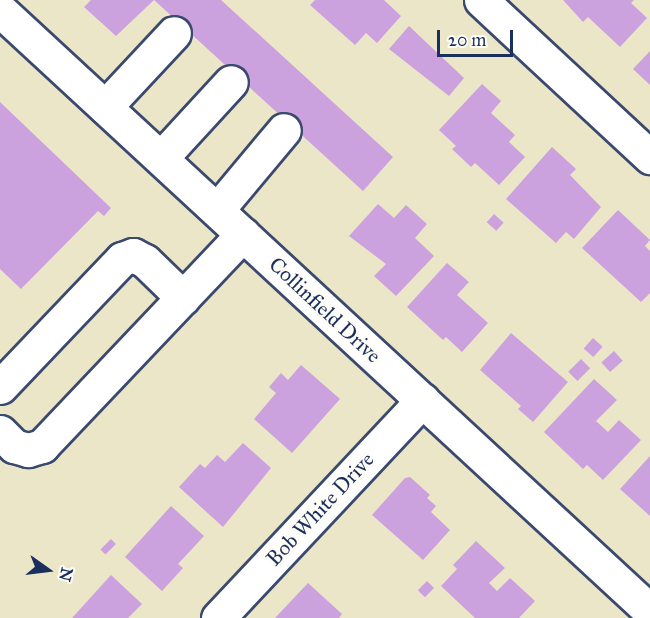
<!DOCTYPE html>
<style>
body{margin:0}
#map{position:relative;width:650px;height:618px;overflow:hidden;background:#ece6c9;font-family:"IM FELL Great Primer",serif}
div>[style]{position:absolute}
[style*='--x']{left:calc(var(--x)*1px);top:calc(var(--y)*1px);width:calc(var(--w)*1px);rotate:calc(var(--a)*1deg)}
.building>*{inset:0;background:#cba2de;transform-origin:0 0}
.roads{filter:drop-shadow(2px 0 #3a4a6e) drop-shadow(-2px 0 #3a4a6e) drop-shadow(0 2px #3a4a6e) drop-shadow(0 -2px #3a4a6e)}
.minor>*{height:33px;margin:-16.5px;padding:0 16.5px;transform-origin:16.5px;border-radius:16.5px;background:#fff}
span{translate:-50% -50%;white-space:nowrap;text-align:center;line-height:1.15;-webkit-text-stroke:6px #fdfcf7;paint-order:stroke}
.street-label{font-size:21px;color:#1b2f5e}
.north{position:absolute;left:18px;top:540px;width:60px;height:60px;-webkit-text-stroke:4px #fdfcf7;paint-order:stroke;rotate:104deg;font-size:16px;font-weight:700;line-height:24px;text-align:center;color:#1b2f5e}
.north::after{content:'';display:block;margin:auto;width:21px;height:27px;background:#1b2f5e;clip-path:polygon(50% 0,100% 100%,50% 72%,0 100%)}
.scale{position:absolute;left:437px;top:30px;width:76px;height:27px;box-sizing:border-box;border:3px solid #1b2f5e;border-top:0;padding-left:8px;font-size:18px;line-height:21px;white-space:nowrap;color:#1b2f5e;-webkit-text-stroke:4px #fdfcf7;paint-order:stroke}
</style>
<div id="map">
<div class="building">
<i style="clip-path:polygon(91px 0,221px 0,393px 157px,363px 191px,154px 0,116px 36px,84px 7px)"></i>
<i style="clip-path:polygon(315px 0,384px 0,401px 16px,377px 43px,366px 33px,355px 45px,310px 5px)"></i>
<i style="clip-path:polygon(563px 0,634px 0,631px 3px,647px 18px,620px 47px,588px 17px,583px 22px)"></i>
<i style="clip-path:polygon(409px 26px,464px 78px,449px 96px,389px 49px)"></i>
<i style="clip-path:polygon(650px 51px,650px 85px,633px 69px)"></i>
<i style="clip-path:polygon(482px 84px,501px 101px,491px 113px,515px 135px,509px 142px,525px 157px,499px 185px,475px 163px,471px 167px,452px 149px,456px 146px,439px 130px)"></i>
<i style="clip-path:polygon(0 102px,111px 208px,104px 216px,98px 211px,21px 289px,0 269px)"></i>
<i style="clip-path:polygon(552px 147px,576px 169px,570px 175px,601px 207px,574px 239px,566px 232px,556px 243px,506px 199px)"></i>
<i style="clip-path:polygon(378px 204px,394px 218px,406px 205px,427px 224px,415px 238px,434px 256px,396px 296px,374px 276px,386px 264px,349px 236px)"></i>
<i style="clip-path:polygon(618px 210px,650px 240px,645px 246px,650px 251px,650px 293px,641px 302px,582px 248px)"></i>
<i style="left:494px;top:214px;width:13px;height:11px;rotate:42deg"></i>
<i style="clip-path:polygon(447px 263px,469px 282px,457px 295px,488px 323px,462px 352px,446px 337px,443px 340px,407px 307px)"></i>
<i style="clip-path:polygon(511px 333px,568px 382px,533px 422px,518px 409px,521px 406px,480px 370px)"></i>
<i style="left:593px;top:338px;width:13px;height:14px;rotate:42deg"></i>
<i style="left:614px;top:351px;width:13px;height:17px;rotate:48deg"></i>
<i style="left:581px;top:359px;width:13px;height:18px;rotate:45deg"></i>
<i style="clip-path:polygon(301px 365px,340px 399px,292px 453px,254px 419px,276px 393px,269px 387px,281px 373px,288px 380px)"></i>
<i style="clip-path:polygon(594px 379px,617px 400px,596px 421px,608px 432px,619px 420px,641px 440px,603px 480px,587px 465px,583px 469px,544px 432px)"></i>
<i style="clip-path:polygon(243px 443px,271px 468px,223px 527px,179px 487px,200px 464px,205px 468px,217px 455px,225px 462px)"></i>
<i style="clip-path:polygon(650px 456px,650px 516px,620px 489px)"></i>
<i style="clip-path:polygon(410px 477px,430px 495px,427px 498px,436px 506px,431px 512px,450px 530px,423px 560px,372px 515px,405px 478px)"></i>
<i style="clip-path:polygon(171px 506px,204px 536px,178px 564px,183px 568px,162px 591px,125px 557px)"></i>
<i style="left:111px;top:539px;width:7px;height:15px;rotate:45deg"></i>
<i style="clip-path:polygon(476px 541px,505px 568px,489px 583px,497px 591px,510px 578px,535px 601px,519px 618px,475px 618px,441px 586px,457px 569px,453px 565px)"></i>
<i style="clip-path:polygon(111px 575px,142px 604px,128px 618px,72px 618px)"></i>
<i style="left:427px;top:581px;width:10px;height:13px;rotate:45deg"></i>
<i style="clip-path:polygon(308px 583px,342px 614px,339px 618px,275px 618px)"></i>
</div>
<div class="roads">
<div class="minor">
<i style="--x:481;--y:0;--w:231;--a:42.9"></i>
<i style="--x:0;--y:10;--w:885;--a:42.76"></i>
<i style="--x:105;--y:107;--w:101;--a:-47"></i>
<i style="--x:161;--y:158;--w:103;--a:-47.4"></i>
<i style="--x:217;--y:210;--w:104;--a:-50.1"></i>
<i style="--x:0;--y:387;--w:177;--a:-46.4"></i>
<i style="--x:122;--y:259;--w:12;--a:-20"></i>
<i style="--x:133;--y:255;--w:13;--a:27"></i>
<i style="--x:145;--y:261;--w:53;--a:44.2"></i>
<i style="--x:0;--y:432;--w:20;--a:45"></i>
<i style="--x:14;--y:446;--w:15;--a:16"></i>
<i style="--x:28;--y:450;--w:15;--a:-16"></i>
<i style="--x:42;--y:446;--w:292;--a:-46.5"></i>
<i style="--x:218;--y:618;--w:299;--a:-46.8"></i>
</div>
</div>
<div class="street-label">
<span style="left:325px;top:310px;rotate:43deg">Collinfield Drive</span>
<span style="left:320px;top:509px;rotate:-47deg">Bob White Drive</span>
</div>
<div class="north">N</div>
<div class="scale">20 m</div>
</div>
